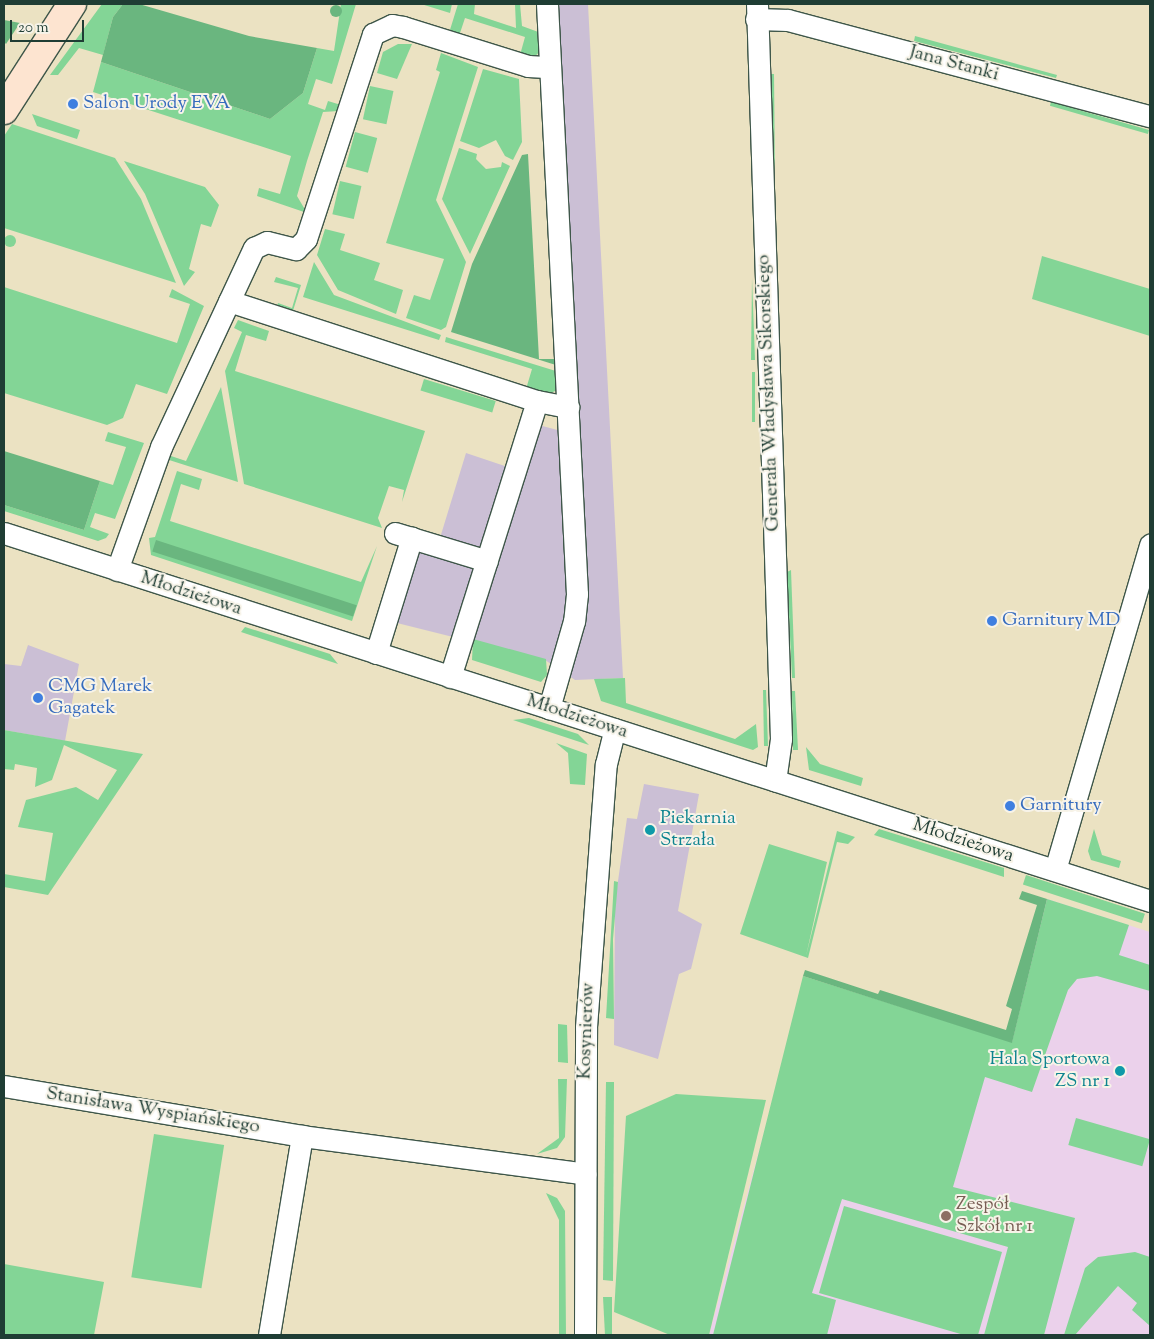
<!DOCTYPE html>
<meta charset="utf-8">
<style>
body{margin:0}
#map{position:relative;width:1154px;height:1339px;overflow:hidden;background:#ebe2c2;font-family:"Sorts Mill Goudy",serif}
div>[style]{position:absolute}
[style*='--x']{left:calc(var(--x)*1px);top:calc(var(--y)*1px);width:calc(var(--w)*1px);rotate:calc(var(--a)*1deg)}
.built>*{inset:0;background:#ebd1eb}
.industrial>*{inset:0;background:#cbbfd5}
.green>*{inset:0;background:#83d596;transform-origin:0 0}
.round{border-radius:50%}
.forest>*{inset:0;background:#6ab67f;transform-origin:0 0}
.roads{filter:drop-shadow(1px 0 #3e5649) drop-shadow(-1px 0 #3e5649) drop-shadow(0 1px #3e5649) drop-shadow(0 -1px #3e5649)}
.street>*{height:21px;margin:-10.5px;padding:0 10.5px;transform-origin:10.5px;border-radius:10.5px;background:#fff}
.secondary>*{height:28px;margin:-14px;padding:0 14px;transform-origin:14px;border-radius:14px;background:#fde4d0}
.dots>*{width:14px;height:14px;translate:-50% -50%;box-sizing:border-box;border:2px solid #f7f3e8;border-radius:50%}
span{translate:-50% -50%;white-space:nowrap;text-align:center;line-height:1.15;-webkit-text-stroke:4px #f7f3e8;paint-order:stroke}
.street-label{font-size:19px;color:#1f3d34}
.shop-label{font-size:19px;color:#366cbe}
.left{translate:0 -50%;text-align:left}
.culture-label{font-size:19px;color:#0d838f}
.right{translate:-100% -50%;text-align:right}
.education-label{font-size:19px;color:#785e54}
.frame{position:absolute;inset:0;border:5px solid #1f3d34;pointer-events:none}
.scale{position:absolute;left:10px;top:20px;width:74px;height:22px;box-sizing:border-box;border:2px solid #1f3d34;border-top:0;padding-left:6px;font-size:15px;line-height:18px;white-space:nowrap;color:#1f3d34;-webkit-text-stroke:4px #f7f3e8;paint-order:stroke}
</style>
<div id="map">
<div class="built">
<i style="clip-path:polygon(1047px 899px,1150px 932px,1150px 1335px,709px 1335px,774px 1096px,1012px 1042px)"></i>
</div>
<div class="industrial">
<i style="clip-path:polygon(554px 4px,588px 4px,623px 678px,575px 680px,545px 660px,393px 622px,416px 545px,436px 551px,466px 453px,520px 471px,535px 424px,576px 435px)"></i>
<i style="clip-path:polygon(28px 645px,79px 664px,65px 741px,4px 730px,4px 664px,21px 666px)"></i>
<i style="clip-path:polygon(644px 784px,699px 794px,678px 911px,702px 924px,691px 969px,679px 974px,658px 1059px,614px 1045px,615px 902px,627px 818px,637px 819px)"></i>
</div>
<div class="green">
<i style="clip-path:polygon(102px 4px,123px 4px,113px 17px,103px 55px,79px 48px,58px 75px,50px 75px)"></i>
<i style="clip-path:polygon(341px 4px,356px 4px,332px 84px,316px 79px,308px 104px,325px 110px,328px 101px,341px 105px,339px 111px,323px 112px,307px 161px,297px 196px,307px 213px,257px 196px,259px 188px,280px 194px,291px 156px,93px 92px,101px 62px,270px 119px,303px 93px,317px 48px,334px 51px)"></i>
<i style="clip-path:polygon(421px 4px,452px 4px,450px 13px)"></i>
<i style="clip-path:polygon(458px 4px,475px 4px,474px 14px,516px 28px,515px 4px,520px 4px,522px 26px,541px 33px,542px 50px,535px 56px,520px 55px,525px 37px,465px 18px,459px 36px,449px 33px)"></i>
<i style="clip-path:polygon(915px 36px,1057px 75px,1056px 78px,914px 41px)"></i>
<i style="clip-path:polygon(398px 44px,412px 44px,397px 79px,377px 73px,383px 52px)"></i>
<i style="clip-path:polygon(441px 53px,478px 67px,436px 200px,466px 262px,446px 327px,441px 330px,406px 318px,414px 295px,430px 300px,444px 259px,386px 243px,440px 72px,436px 70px)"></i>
<i style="clip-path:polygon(483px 69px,519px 79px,522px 142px,513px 160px,505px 156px,496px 140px,479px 148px,460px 141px)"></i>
<i style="clip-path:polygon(770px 74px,774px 74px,775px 183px)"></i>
<i style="left:370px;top:86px;width:24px;height:34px;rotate:12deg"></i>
<i style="left:1051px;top:102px;width:102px;height:4px;rotate:16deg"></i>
<i style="clip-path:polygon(32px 114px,80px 130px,77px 139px,37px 126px)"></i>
<i style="clip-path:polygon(12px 124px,115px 158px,141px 199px,176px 283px,4px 228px,4px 136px)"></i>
<i style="left:355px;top:132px;width:23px;height:36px;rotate:15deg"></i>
<i style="clip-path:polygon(459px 148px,477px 154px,476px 159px,486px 169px,501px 167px,502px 162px,510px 166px,470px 254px,442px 199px)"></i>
<i style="clip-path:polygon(124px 161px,205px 187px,219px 205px,211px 227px,201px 224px,189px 269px,195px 272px,184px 286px,145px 194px)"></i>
<i style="left:340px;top:181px;width:22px;height:34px;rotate:13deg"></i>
<i style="clip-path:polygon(325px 229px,345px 234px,340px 250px,380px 263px,374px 280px,403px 290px,396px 314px,338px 290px,317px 255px)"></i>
<i class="round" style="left:4px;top:235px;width:12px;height:12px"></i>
<i style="clip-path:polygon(1042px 256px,1150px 289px,1150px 336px,1032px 299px)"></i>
<i style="clip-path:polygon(314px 262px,334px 295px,441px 335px,439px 340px,303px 297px)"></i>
<i style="clip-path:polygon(276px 277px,301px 285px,292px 314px,276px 309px,278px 303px,292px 308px,298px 288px,274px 282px)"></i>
<i style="clip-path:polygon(752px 278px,755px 360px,751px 360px)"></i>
<i style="clip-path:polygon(4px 287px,177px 343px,190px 304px,169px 297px,172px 289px,204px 306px,167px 394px,136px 384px,123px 418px,107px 425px,4px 393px)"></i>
<i style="clip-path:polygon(238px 320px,269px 331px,266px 341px,246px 335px,235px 371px,425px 431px,402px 502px,404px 490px,389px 486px,378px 518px,382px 528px,244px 484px,225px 371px,242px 332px,234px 328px)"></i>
<i style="clip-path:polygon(446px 337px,559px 372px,557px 390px,551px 393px,526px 389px,532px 369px,445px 342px)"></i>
<i style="left:752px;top:372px;width:3px;height:50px"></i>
<i style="left:424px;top:379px;width:75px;height:12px;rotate:17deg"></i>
<i style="clip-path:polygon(221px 387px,238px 482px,166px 459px,168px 455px,186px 461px)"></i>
<i style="clip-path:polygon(108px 432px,144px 443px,115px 519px,95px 513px,90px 527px,109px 534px,106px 538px,98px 541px,4px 511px,4px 505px,84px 530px,100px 481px,113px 485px,126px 447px,105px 441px)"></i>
<i style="clip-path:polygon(177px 471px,202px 479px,199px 490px,181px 484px,170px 521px,361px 582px,377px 546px,352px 621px,151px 555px,149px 538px,155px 537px)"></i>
<i style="clip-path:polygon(791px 570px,795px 678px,792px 678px,787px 572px)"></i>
<i style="clip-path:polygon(245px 627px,330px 654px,338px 664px,241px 632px)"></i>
<i style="clip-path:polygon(473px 639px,546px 659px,547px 675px,541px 682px,472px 660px)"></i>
<i style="clip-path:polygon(625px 678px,626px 703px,735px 739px,756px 724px,758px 747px,753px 750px,601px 701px,594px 679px)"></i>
<i style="clip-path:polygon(763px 690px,766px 690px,768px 746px,764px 746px)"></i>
<i style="clip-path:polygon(792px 691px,795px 691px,798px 750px,793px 750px)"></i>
<i style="clip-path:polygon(529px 718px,578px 734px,589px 745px,513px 720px)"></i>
<i style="clip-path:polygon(4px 730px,143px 754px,48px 895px,4px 887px,4px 874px,45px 881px,53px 833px,18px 827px,26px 800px,76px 787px,98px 800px,117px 770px,64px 745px,52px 780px,35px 787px,37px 768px,15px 764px,14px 770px,4px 769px)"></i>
<i style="clip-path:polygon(556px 743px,587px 754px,585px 785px,570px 784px,568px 753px)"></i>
<i style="clip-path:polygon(806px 747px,820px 764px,863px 778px,861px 786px,809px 770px)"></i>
<i style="clip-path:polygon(879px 829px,1004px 868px,1004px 877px,874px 835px)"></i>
<i style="clip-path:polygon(1094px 829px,1102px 855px,1121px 861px,1119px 868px,1091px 860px,1088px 851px)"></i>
<i style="clip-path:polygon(837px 831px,855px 837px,848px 844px,837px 842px,808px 958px,740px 934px,769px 844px,827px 862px,806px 956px)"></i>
<i style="left:1026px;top:875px;width:125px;height:10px;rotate:18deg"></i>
<i style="clip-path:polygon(614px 881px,618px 882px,613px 939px,614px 1019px,606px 1018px)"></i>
<i style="clip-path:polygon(1047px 899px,1129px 925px,1119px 955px,1150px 965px,1150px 991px,1097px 976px,1077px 979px,1068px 990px,1032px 1092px,985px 1077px,953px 1187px,1075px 1218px,1044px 1335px,984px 1335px,1008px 1247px,842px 1199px,812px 1293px,836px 1300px,827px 1335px,713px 1335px,803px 976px,1012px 1042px)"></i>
<i style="clip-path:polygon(558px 1024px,567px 1025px,568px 1063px,558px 1062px)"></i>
<i style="clip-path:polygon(558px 1079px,567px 1079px,565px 1137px,557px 1148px,537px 1154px,559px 1138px)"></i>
<i style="clip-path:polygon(606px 1082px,614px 1082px,613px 1281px,603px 1280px)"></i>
<i style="clip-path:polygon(676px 1094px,766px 1100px,709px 1335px,670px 1335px,614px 1312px,626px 1116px)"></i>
<i style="left:1076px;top:1118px;width:77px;height:28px;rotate:16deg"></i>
<i style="left:154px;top:1134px;width:71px;height:145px;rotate:9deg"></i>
<i style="clip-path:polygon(546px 1193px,557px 1198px,565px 1211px,566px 1335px,559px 1335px,559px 1220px)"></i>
<i style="clip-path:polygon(844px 1206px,1002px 1252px,978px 1335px,964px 1335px,819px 1293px)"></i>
<i style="clip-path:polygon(1135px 1252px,1150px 1257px,1150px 1326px,1132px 1310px,1137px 1303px,1118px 1286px,1075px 1335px,1064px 1335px,1085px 1268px,1098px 1257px)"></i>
<i style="clip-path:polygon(4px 1264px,104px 1282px,94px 1335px,4px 1335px)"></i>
<i style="clip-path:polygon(603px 1297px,612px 1297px,612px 1335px,605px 1335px)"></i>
</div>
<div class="forest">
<i style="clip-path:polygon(123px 4px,139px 4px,249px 36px,317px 48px,303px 93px,270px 119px,101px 62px,113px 17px)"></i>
<i class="round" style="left:330px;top:5px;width:12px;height:12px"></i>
<i style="clip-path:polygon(4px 20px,20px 23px,6px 44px,4px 42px)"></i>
<i style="clip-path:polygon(528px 154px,539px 359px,559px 359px,559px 366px,451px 332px,472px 264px,522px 155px)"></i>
<i style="clip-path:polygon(4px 451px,100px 481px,84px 530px,4px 505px)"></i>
<i style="left:156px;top:540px;width:211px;height:12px;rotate:18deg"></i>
<i style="clip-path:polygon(1022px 891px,1047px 899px,1012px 1043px,803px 976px,805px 970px,878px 994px,880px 990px,1006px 1030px,1012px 1009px,1006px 1006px,1037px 905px,1019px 899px)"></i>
</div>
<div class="roads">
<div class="street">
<i style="--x:547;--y:4;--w:591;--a:87.09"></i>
<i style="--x:577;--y:594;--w:27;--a:96"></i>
<i style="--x:574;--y:621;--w:91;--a:106"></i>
<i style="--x:757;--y:4;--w:735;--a:88.13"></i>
<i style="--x:781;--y:739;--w:42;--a:98.1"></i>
<i style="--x:756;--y:19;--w:32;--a:2"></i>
<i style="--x:788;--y:20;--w:375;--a:14.9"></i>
<i style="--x:229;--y:301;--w:324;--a:18"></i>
<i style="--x:537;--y:401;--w:32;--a:11"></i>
<i style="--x:4;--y:533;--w:1204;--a:17.8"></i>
<i style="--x:395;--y:533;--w:96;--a:16.9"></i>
<i style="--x:117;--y:570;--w:131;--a:-70.3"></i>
<i style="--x:161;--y:447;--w:220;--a:-65"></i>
<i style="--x:254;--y:248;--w:14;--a:-25"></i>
<i style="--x:267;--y:242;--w:30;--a:14"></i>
<i style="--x:296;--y:249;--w:14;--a:-45"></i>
<i style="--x:306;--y:239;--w:216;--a:-71.9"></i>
<i style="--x:373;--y:34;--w:21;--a:-25"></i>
<i style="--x:392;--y:25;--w:11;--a:10"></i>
<i style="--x:403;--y:27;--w:131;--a:17.3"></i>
<i style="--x:528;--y:66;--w:22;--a:3"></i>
<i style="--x:376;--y:653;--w:121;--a:-72.8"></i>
<i style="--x:450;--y:677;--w:289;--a:-72.5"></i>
<i style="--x:1055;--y:870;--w:339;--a:-73.7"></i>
<i style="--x:4;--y:1086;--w:302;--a:9.5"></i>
<i style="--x:302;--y:1136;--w:286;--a:7.6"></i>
<i style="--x:269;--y:1335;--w:202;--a:-80.6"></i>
<i style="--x:585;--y:1335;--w:308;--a:-89.8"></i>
<i style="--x:586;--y:1027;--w:264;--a:-85.7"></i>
<i style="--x:606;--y:764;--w:36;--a:-76"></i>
</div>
<div class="secondary">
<i style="--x:4;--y:110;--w:126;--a:-57.3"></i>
</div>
</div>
<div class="dots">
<i style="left:73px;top:104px;background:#3f7fe0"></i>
<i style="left:992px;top:621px;background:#3f7fe0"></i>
<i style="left:38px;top:698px;background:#3f7fe0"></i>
<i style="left:1010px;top:806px;background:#3f7fe0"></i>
<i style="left:650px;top:830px;background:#0f9aa8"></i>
<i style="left:1120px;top:1071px;background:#0f9aa8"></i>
<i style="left:946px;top:1216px;background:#8d6e63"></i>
</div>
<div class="street-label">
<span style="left:954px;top:64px;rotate:15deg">Jana Stanki</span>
<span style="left:769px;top:393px;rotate:-92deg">Generała Władysława Sikorskiego</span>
<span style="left:191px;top:594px;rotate:18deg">Młodzieżowa</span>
<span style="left:577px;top:717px;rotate:18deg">Młodzieżowa</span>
<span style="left:963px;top:841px;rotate:18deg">Młodzieżowa</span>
<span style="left:587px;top:1031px;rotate:-88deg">Kosynierów</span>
<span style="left:153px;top:1111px;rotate:9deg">Stanisława Wyspiańskiego</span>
</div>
<div class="shop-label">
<span class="left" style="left:83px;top:104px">Salon Urody EVA</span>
<span class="left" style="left:1002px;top:621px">Garnitury MD</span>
<span class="left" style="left:48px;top:698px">CMG Marek<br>Gagatek</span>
<span class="left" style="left:1020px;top:806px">Garnitury</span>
</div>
<div class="culture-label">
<span class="left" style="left:660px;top:830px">Piekarnia<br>Strzała</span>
<span class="right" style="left:1110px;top:1071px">Hala Sportowa<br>ZS nr 1</span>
</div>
<div class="education-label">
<span class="left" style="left:956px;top:1216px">Zespół<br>Szkół nr 1</span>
</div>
<div class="frame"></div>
<div class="scale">20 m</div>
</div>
